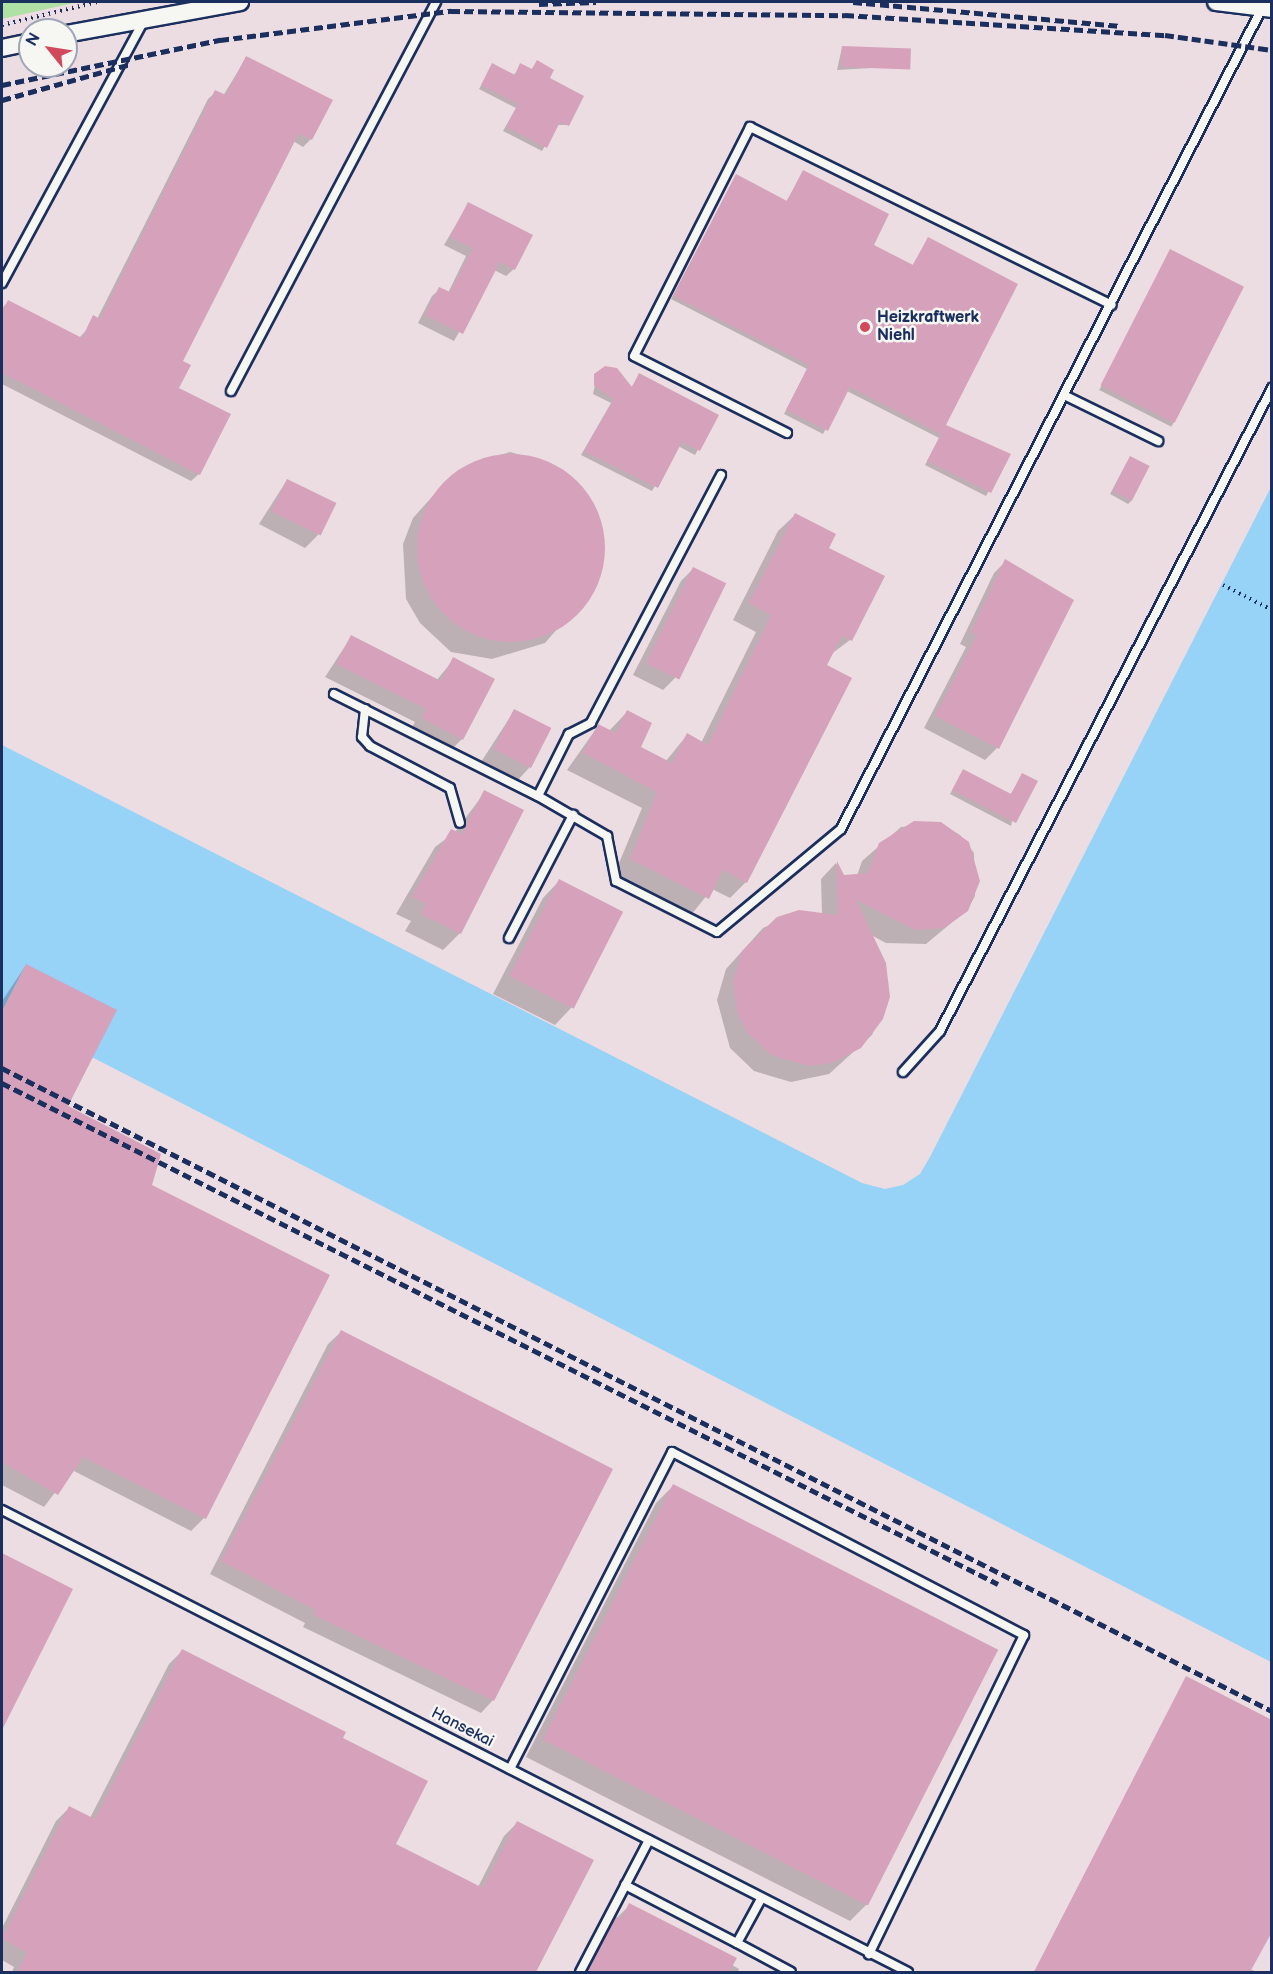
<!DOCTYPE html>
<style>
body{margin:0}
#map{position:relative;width:1273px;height:1974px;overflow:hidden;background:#ecdde2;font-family:"Balsamiq Sans",sans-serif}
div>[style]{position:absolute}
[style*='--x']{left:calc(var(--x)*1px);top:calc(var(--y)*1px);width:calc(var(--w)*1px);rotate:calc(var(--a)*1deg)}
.green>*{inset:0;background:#aee1a3}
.water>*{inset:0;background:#97d2f7}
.shadow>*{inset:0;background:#0003;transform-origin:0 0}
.building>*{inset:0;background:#d6a2bb;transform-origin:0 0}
.round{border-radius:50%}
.path>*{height:4px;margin-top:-2px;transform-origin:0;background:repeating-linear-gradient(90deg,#1b2f5e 0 1.5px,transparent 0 6px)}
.roads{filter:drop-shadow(2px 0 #1b2f5e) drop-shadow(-2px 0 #1b2f5e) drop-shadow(0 2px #1b2f5e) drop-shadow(0 -2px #1b2f5e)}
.service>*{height:8px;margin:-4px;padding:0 4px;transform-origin:4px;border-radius:4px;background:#f6f6f2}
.minor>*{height:16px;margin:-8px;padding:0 8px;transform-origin:8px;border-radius:8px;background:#f6f6f2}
.rail>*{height:4.5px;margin-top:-2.25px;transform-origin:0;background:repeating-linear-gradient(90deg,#1b2f5e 0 9px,transparent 0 13.5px)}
.dots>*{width:16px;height:16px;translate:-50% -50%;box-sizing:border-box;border:3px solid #f6f6f2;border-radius:50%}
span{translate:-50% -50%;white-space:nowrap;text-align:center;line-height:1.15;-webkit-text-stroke:5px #f6f6f2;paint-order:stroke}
.poi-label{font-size:16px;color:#1b2f5e;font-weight:700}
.left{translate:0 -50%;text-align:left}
.street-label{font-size:16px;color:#1b2f5e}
.frame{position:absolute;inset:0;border:3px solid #1b2f5e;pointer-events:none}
.north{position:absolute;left:18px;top:18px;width:60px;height:60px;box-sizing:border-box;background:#f6f6f2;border:2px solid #9ea6b7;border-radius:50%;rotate:300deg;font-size:16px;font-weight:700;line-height:24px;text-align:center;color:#1b2f5e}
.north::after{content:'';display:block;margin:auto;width:21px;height:27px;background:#d1495b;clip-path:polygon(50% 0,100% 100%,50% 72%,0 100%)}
</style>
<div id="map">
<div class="green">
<i style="clip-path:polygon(2px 2px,78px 2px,2px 19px)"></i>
</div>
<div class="water">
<i style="clip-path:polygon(1271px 487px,1271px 1662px,2px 1011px,2px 745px,862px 1183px,885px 1189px,903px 1185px,920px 1174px,930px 1157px)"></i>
</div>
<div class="shadow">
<i style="clip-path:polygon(842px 47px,908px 66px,837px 70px)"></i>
<i style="clip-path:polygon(246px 58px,311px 139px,303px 147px,293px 141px,181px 362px,177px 388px,199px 474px,191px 481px,2px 384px,2px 308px,8px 302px,79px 338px,97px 319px,208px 99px,216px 92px,223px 96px)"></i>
<i style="clip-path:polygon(537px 62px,568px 125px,557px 125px,542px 151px,503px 131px,516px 108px,479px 89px,493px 65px,513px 76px,521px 65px,531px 70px)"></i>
<i style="clip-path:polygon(803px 172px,872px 245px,912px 266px,928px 239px,944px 425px,1009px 455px,986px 496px,925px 465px,939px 438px,847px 391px,823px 434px,784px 414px,807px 369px,671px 299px,736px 176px,786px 202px)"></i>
<i style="clip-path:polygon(468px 204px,514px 269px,506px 276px,494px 270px,454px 341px,418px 323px,432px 296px,440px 289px,448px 293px,466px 256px,444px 245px)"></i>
<i style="left:1170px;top:251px;width:81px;height:156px;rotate:27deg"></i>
<i style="clip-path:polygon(598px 372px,631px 388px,639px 375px,717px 415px,695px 455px,678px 446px,652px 491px,581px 455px,611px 403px,593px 394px)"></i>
<i style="clip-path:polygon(510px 452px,552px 464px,592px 502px,604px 556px,597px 583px,545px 643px,492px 659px,451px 652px,420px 623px,406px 599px,403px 544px,413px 518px,448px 479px,471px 464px)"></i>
<i style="clip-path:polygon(1127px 462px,1132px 500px,1128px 504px,1110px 494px)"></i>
<i style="clip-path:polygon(287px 480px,318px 535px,305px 548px,259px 524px)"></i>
<i style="clip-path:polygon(795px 515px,827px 548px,883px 577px,850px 640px,830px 655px,746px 882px,730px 898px,712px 889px,691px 915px,614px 875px,642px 808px,567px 770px,598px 726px,609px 731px,627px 712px,639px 747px,666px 761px,687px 735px,701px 743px,756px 632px,733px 620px,778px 531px)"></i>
<i style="clip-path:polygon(1006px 561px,997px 748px,985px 760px,924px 728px,966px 647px,960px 644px,994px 573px)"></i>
<i style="clip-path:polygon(693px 569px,675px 678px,663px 690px,633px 675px,681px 581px)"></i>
<i style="clip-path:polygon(351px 637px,436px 681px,454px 659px,462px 739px,450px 751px,410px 731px,415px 722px,325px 677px)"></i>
<i style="clip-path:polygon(514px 711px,529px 768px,517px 781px,481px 762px)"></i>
<i style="clip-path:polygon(963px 771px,1010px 795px,1023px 775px,1011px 826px,950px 794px)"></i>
<i style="clip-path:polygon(485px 792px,460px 933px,443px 950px,405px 931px,411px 921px,396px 914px,435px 847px,455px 832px)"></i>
<i style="clip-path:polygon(941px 824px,960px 835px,974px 853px,975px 896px,967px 910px,926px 944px,886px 943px,871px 935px,888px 997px,872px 1035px,829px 1074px,791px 1082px,754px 1071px,730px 1048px,717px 1000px,726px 969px,763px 928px,799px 912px,822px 914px,821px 879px,836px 863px,843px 876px,857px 876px,862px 861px,901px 827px)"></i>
<i style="clip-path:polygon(559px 881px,571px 1008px,555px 1025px,493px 994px,543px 898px)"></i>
<i style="clip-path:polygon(26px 965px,66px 1107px,150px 1185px,204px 1518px,191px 1531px,72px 1470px,44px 1507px,2px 1485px,2px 1001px)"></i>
<i style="clip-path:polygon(341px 1332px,493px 1700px,481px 1713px,303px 1627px,305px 1623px,210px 1574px,328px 1344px)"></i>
<i style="clip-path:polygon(673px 1486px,996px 1651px,867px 1904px,850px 1921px,526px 1757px,656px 1503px)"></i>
<i style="clip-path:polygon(2px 1554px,71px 1590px,2px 1727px)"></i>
<i style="clip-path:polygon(182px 1651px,341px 1739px,394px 1845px,478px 1887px,504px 1836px,517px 1823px,592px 1860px,534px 1972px,12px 1972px,14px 1967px,2px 1960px,2px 1928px,56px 1821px,69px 1808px,90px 1818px,169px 1664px)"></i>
<i style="clip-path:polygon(1186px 1678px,1250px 1969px,1257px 1972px,1034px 1972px)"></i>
<i style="clip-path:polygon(630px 1905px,739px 1969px,738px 1972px,580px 1972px,599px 1935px)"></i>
</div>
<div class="building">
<i style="left:842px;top:46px;width:69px;height:21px;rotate:2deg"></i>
<i style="clip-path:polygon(246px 56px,333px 100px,312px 140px,299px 133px,183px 361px,191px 365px,179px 388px,231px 414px,200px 475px,2px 373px,2px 312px,8px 300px,82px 338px,93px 315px,100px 319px,215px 90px,226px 95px)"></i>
<i style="clip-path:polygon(537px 60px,554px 70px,550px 78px,584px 96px,569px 126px,560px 122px,547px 148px,506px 127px,518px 104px,481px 85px,492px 63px,515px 75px,520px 63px,532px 69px)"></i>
<i style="clip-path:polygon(803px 170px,889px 214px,874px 245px,913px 265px,928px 237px,1018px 284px,946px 425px,1011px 454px,991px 493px,927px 461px,941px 434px,850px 387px,828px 431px,786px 410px,809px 365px,673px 296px,736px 174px,787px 201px)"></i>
<i style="clip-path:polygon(468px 202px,533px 235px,515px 270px,500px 262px,463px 334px,425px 315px,439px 287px,450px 292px,473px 248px,450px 237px)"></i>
<i style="left:1170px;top:249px;width:83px;height:153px;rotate:27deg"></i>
<i style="clip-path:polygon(605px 366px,617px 368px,632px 387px,639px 373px,719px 415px,700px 451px,682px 442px,658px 488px,584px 451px,614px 399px,594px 386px,594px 374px)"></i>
<i class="round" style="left:417px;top:454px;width:188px;height:188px"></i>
<i style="left:1130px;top:456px;width:22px;height:39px;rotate:27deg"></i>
<i style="left:287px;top:479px;width:55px;height:36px;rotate:26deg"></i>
<i style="clip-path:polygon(795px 513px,836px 534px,829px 548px,885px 576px,852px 641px,842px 636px,827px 665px,852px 678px,747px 883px,723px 870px,709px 899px,630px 859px,657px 792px,583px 753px,598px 724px,616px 733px,627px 710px,652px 723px,641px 747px,672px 763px,687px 733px,708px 745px,771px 615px,749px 603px)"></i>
<i style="clip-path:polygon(1005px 559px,1074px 600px,999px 749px,935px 716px,977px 635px,971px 632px)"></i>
<i style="left:693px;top:567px;width:37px;height:107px;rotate:26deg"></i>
<i style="clip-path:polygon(351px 635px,441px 681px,453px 657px,495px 679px,463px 740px,422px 718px,426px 709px,336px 664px)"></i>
<i style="left:514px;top:709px;width:42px;height:45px;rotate:27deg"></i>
<i style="clip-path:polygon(963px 769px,1011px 794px,1022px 773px,1038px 781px,1016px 823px,952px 790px)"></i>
<i style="clip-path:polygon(484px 790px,524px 810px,461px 934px,421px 914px,426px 904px,412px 897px,451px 829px,462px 834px)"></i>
<i style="clip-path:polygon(914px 821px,941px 822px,969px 842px,980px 881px,968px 911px,944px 928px,915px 930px,856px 900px,886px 963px,890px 997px,883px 1019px,861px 1048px,832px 1063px,809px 1066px,771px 1055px,746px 1031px,737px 1012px,733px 982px,742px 951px,777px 917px,799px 910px,838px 915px,837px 861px,844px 875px,868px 873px,879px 843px)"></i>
<i style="left:559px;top:879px;width:72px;height:109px;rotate:27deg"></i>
<i style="clip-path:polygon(26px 964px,117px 1010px,68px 1106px,161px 1154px,152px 1185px,330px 1275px,206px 1519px,83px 1457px,58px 1495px,2px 1462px,2px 1011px)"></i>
<i style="clip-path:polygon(341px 1330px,613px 1469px,494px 1701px,314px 1615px,316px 1610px,221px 1561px)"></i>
<i style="left:673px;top:1484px;width:365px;height:287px;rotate:27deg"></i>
<i style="clip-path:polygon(2px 1553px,73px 1589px,2px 1730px)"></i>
<i style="clip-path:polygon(182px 1649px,346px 1732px,343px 1738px,428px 1781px,396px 1844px,483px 1888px,517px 1821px,594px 1860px,536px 1972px,17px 1972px,27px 1953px,2px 1938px,69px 1806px,95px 1819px)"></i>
<i style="clip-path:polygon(1186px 1676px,1272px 1720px,1272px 1932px,1250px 1972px,1034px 1972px)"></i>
<i style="clip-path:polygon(629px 1903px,737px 1958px,729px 1972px,587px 1972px,616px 1917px,621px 1919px)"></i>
</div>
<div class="path">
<i style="--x:2;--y:25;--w:98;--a:-13.6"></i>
<i style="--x:1223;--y:585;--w:55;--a:27"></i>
</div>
<div class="roads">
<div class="service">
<i style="--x:2;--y:283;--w:299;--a:-61.6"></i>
<i style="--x:231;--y:391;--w:440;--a:-62.2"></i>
<i style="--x:1064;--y:395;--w:105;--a:26.1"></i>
<i style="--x:787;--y:433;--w:171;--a:-153.3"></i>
<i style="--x:634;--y:356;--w:257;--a:-63.1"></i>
<i style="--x:750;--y:127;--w:403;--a:26.2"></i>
<i style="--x:721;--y:475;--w:280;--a:117.7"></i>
<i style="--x:591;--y:723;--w:25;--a:153"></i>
<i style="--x:569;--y:734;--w:69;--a:116.6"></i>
<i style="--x:538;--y:796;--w:80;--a:30.1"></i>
<i style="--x:607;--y:836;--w:46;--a:78.7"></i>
<i style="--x:616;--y:881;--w:113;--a:26.8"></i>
<i style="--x:717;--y:932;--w:161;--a:-39.7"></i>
<i style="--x:841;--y:829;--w:923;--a:-62.85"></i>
<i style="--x:334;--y:694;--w:228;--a:26.6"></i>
<i style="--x:365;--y:709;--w:28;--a:96"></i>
<i style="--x:362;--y:737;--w:12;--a:48"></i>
<i style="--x:370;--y:746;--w:90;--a:27.7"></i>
<i style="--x:450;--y:788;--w:36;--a:74"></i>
<i style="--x:509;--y:938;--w:139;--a:-62.5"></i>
<i style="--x:903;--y:1072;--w:55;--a:-47.9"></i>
<i style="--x:940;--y:1031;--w:724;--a:-62.69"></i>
<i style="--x:2;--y:1510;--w:1017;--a:27.02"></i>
<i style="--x:510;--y:1769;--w:356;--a:-62.9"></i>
<i style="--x:672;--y:1452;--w:397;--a:27.5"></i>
<i style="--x:1024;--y:1635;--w:355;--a:115.9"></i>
<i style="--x:625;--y:1885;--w:126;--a:27.4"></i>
<i style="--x:761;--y:1899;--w:50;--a:118.6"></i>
<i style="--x:737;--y:1943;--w:61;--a:28.2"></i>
<i style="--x:580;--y:1972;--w:149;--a:-62.4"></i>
</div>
<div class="minor">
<i style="--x:1216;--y:2;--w:56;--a:7.1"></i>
<i style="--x:66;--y:34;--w:177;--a:-10.4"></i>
<i style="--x:2;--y:48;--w:29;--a:-12"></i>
</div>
</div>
<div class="rail">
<i style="--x:853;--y:2;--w:269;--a:5.1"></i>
<i style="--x:539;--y:4;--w:57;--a:-2"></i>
<i style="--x:2;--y:85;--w:223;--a:-11.7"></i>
<i style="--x:220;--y:40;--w:233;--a:-7.2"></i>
<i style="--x:451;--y:11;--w:394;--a:0.6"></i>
<i style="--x:845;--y:15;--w:321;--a:3.6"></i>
<i style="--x:1165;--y:35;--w:108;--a:8"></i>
<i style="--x:2;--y:100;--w:134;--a:-15.6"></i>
<i style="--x:2;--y:1068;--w:1423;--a:26.85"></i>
<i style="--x:2;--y:1083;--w:1115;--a:26.7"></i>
</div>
<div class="dots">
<i style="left:865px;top:327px;background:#d1495b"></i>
</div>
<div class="poi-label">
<span class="left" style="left:877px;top:327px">Heizkraftwerk<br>Niehl</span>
</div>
<div class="street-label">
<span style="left:462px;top:1728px;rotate:27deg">Hansekai</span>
</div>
<div class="frame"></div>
<div class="north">N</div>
</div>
